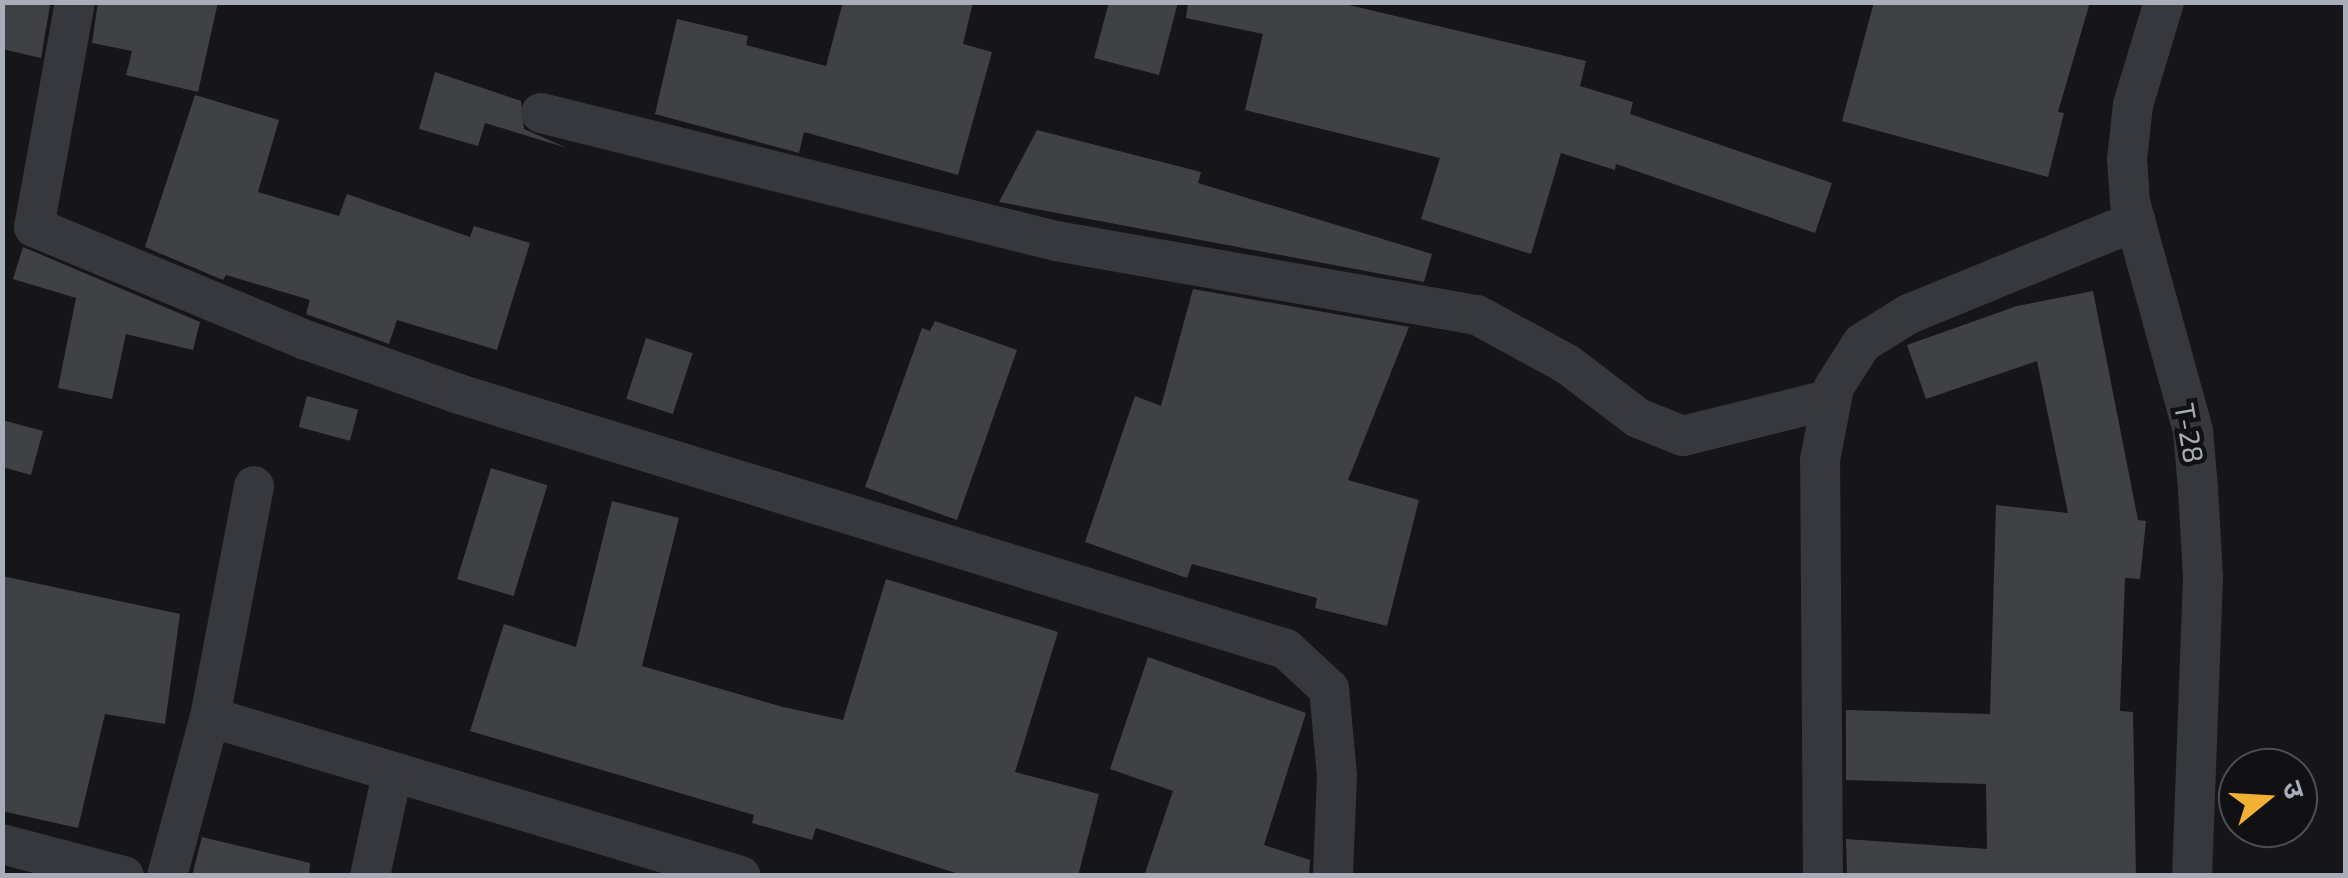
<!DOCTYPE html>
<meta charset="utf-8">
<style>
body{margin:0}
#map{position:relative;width:2348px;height:878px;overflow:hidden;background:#161618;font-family:"Exo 2","Noto Sans Devanagari",sans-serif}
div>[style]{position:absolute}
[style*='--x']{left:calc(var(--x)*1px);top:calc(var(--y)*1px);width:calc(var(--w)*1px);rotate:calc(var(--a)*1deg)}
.building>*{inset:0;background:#404145;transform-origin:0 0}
.street>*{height:40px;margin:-20px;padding:0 20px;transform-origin:20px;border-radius:20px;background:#37383d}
span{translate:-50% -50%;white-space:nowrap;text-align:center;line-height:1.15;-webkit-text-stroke:9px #111113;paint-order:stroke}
.street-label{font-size:28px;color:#a8adb8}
.frame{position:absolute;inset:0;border:5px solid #a8adb8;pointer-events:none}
.north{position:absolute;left:2218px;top:748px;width:100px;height:100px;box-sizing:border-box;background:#111113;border:2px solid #4d4f55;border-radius:50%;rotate:72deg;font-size:28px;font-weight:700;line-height:40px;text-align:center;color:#a8adb8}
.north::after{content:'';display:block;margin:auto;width:35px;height:45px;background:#f2b134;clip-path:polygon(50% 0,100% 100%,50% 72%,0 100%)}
</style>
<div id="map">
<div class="building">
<i style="clip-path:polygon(2px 2px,50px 5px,41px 58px,2px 49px)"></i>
<i style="clip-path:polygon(98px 2px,218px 2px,198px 92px,126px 75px,132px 51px,92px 43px)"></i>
<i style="clip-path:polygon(843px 2px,973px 2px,963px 44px,992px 52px,958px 175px,804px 132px,799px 153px,655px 114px,677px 19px,748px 36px,746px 45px,826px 66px)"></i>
<i style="clip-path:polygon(1109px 2px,1178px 2px,1159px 75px,1094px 58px)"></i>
<i style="clip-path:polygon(1188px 2px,1336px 2px,1586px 61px,1580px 86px,1633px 102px,1630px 114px,1832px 183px,1815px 233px,1616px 164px,1615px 170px,1561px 153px,1531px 254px,1421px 219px,1440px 158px,1245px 110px,1263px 34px,1186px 18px)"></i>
<i style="clip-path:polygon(1874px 2px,2090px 2px,2058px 112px,2064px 113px,2048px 177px,1842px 121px)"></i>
<i style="clip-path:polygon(435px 72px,521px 101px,524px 129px,567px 148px,485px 123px,478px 146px,419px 129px)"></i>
<i style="clip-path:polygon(195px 95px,279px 120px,258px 192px,339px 216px,347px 194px,470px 237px,474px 226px,530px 243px,497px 350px,397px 320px,389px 344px,306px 314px,310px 300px,226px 275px,223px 280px,145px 247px)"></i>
<i style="clip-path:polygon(1037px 130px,1201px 172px,1198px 183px,1432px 254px,1424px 282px,999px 202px)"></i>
<i style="clip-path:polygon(23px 247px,200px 322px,193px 350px,126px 334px,112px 399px,58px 388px,76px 298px,13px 279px)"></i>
<i style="clip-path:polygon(1193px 289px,1409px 327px,1348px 480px,1419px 500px,1387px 626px,1315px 608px,1317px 598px,1192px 564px,1187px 578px,1085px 542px,1135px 396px,1161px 406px)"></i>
<i style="clip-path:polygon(2093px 291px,2138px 520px,2146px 521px,2140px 579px,2125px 578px,2120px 711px,2133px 712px,2136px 876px,1847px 876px,1846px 839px,1987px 849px,1986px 784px,1846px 780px,1846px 710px,1990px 714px,1996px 505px,2068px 513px,2037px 361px,1926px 399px,1907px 345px,2017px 306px)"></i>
<i style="clip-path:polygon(935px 321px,1017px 350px,957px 520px,865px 487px,922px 328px,930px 331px)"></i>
<i style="left:646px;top:338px;width:49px;height:64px;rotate:18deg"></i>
<i style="left:307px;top:396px;width:53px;height:32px;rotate:15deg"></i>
<i style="clip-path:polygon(2px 420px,43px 431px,31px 475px,2px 467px)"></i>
<i style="left:491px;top:468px;width:59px;height:116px;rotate:17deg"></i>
<i style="clip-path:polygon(612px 501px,679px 518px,642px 666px,783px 707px,843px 720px,886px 579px,1058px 632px,1015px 772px,1099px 794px,1078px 876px,965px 876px,816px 828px,812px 840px,752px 823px,754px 815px,470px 731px,504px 624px,576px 647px)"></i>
<i style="clip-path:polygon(2px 576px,180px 614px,165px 724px,105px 714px,78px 828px,2px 811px)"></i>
<i style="clip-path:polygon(1148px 657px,1306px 713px,1264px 845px,1310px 860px,1309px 876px,1144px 876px,1173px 791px,1110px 769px)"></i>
<i style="clip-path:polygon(202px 837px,310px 863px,309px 876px,192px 876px)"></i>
</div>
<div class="street">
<i style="--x:75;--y:2;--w:229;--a:100.3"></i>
<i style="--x:34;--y:227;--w:295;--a:22.6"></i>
<i style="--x:306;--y:340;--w:162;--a:19.4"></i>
<i style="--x:459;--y:394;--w:865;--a:17.14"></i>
<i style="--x:1286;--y:649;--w:59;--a:42.9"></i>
<i style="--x:1329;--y:689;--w:86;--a:84.7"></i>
<i style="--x:1337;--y:775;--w:101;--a:92.3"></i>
<i style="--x:2164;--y:2;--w:108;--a:106.8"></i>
<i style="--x:2133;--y:105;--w:54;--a:96.3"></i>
<i style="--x:2127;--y:159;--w:43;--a:86"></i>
<i style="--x:2130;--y:202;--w:238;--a:74.6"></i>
<i style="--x:2193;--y:431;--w:57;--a:85"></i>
<i style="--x:2198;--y:488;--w:89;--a:86.8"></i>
<i style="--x:2203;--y:577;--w:299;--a:92.1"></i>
<i style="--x:541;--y:113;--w:531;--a:13.96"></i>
<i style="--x:1056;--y:241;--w:427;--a:10"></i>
<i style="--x:1477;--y:315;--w:102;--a:28.6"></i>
<i style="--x:1567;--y:364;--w:89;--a:37.3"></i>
<i style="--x:1638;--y:418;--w:48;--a:21.8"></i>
<i style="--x:1683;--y:436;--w:153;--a:-14"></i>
<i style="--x:210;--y:717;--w:235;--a:-79.2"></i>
<i style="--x:2;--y:844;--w:126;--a:14.7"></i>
<i style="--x:167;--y:876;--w:165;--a:-74.9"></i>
<i style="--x:210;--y:717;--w:554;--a:16.67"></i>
<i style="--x:370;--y:876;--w:104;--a:-77.8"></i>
<i style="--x:1823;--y:876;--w:416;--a:-90.4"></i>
<i style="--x:1820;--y:460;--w:74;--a:-79.1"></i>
<i style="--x:1834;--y:387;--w:52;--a:-57.5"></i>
<i style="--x:1862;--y:343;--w:55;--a:-31.7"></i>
<i style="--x:1909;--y:314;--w:245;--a:-22.3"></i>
</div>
<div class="street-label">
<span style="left:2190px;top:433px;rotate:80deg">T-28</span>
</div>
<div class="frame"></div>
<div class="north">उ</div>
</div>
